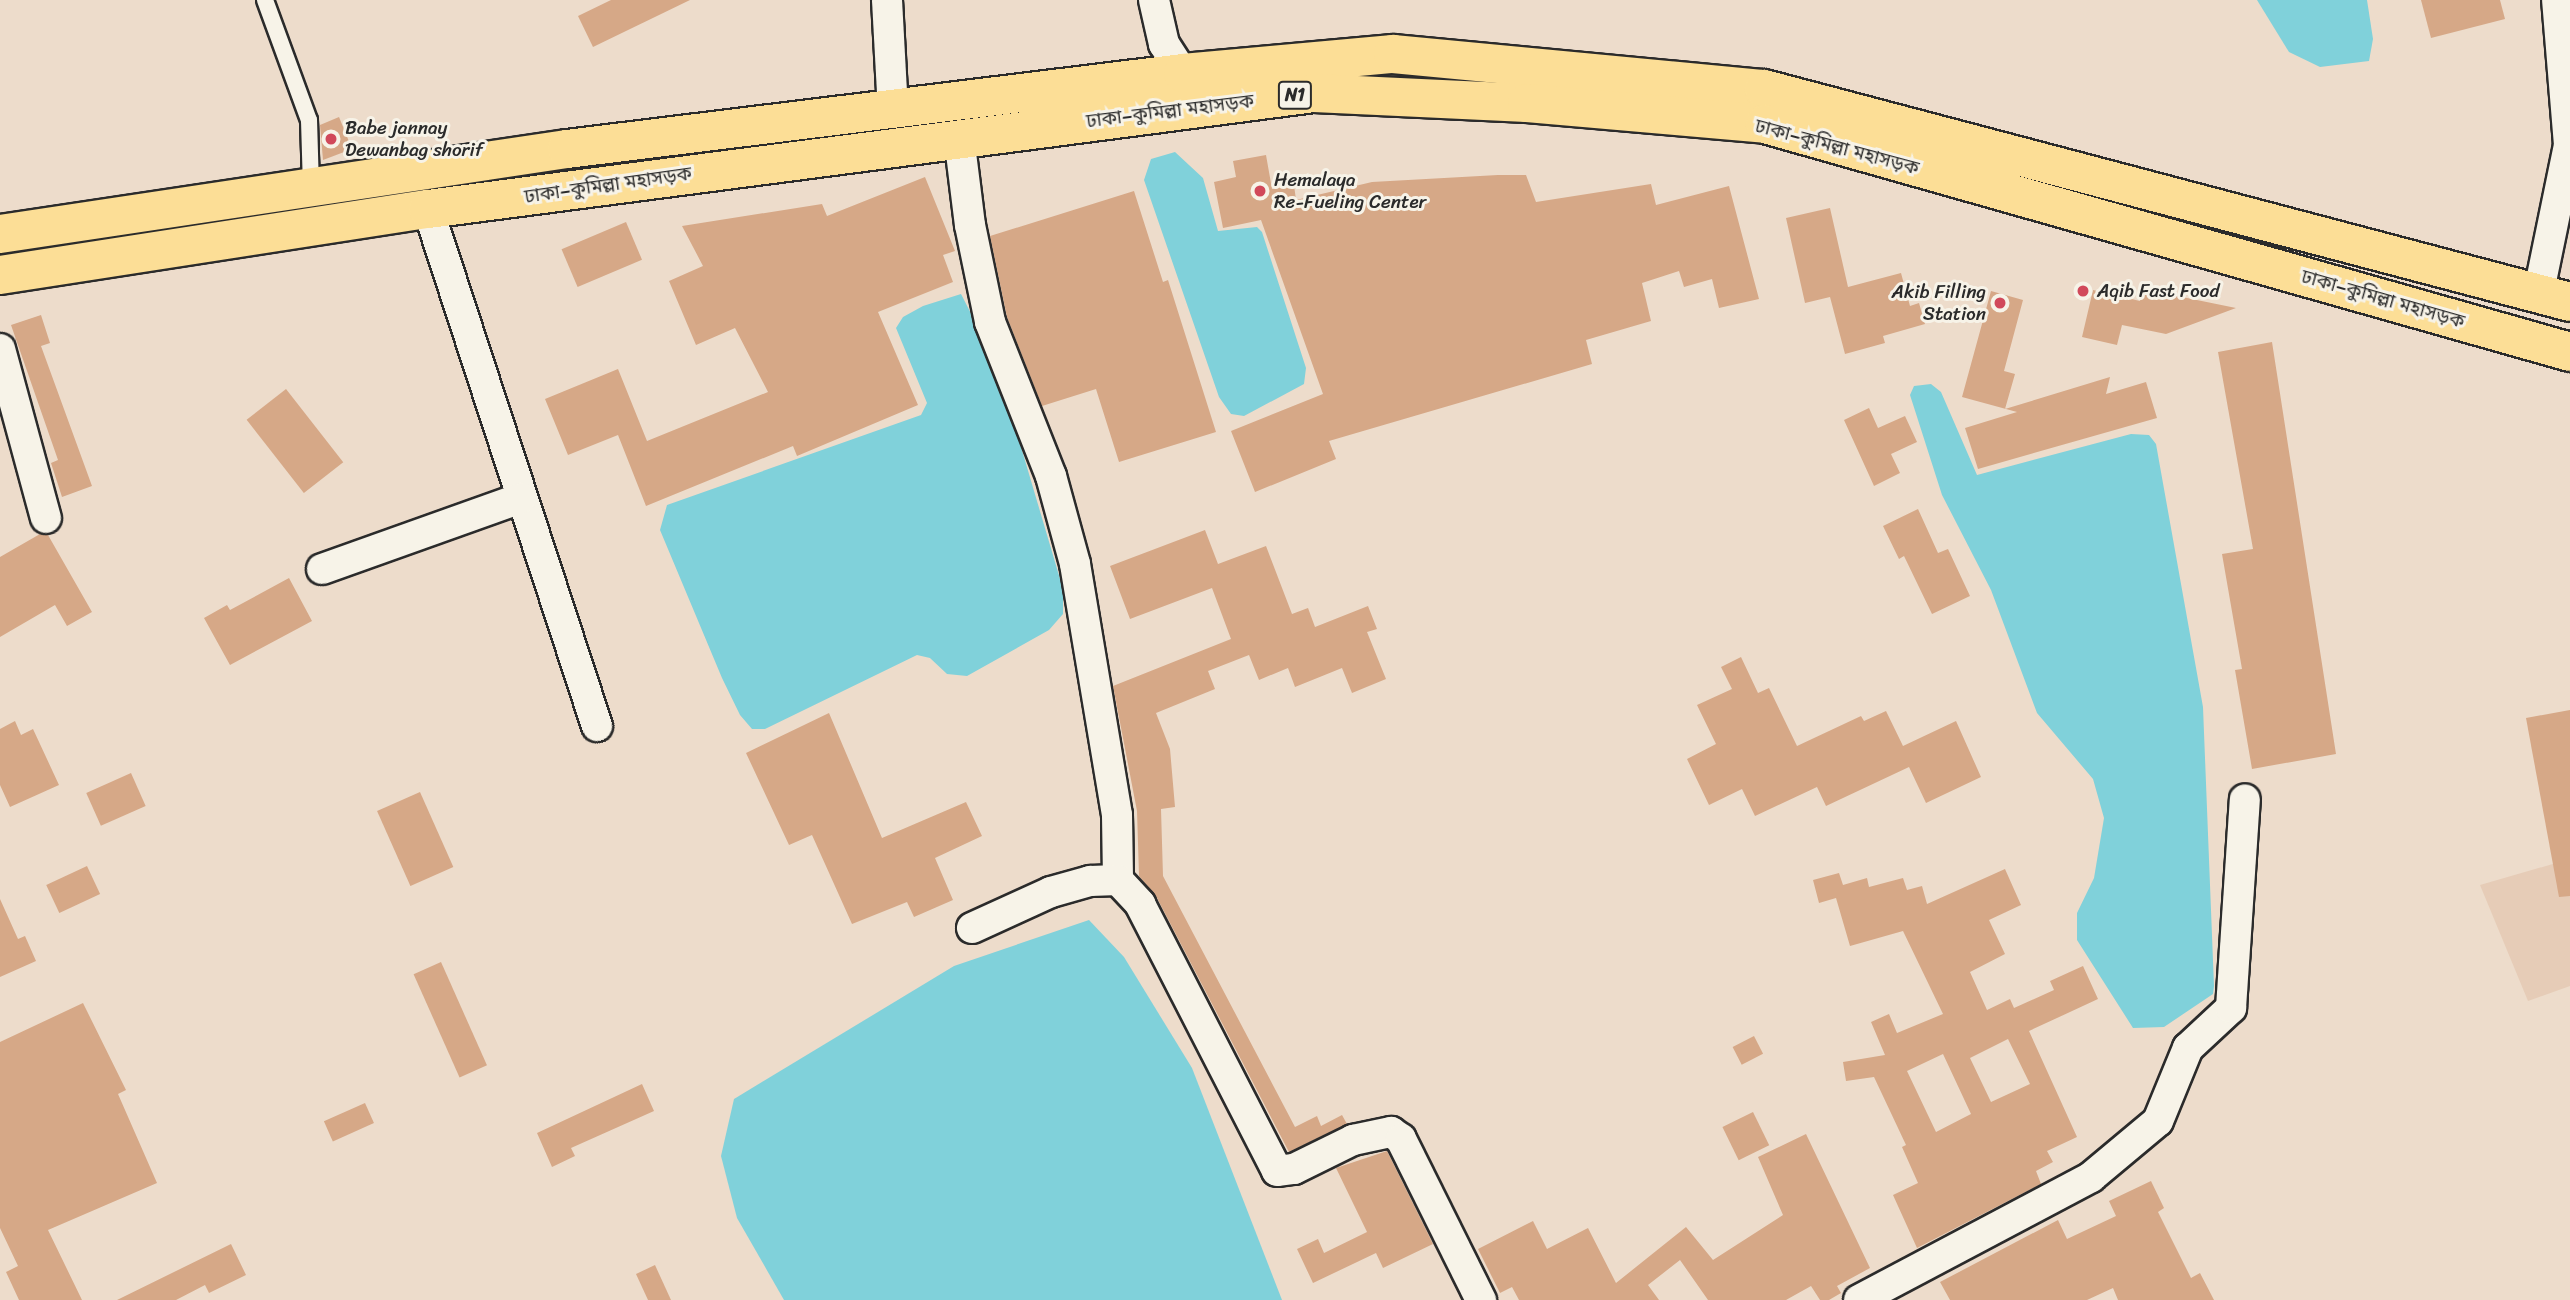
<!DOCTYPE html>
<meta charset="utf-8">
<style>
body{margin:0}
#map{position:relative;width:2570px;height:1300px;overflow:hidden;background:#eddccb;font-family:Sriracha,"Noto Sans Bengali",sans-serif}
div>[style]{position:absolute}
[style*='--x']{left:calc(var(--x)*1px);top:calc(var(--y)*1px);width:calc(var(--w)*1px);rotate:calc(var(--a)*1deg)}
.built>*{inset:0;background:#e6ccb7}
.water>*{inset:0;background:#80d1da}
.building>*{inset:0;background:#d6a887;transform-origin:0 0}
.roads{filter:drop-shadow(2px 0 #2b2b2b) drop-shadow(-2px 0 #2b2b2b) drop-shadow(0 2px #2b2b2b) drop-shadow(0 -2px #2b2b2b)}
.lane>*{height:16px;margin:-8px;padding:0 8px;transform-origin:8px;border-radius:8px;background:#f7f3e8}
.street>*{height:30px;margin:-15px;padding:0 15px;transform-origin:15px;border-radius:15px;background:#f7f3e8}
.highway>*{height:38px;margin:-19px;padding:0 19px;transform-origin:19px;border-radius:19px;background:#fcde96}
.dots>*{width:19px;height:19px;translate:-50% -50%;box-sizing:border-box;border:4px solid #f7f3e8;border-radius:50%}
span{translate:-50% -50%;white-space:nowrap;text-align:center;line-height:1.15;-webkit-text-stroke:6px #f7f3e8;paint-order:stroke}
.shield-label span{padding:2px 5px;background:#f7f3e8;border:2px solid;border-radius:5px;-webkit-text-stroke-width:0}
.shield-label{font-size:18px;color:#2b2b2b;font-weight:700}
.street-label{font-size:19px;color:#2b2b2b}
.poi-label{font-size:19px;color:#2b2b2b}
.left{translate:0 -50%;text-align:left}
.right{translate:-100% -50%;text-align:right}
</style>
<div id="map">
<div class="built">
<i style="clip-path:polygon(2570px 859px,2570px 986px,2528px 1001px,2480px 885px)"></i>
</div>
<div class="water">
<i style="clip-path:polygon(2257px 0,2367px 0,2373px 39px,2369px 61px,2320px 67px,2289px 52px)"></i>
<i style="clip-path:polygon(1175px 152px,1203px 178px,1218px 231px,1257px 227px,1262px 232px,1306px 368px,1304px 384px,1244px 416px,1231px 414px,1219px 397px,1144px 180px,1151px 159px)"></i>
<i style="clip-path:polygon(961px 294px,981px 333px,1016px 430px,1063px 589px,1063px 614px,1049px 630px,967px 676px,947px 674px,930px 658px,917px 655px,765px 729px,752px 729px,740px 715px,722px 678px,660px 530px,667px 505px,921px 415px,927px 403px,896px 328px,903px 317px,923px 306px)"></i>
<i style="clip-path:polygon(1931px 384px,1941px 392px,1977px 475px,2131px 434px,2149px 435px,2156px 444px,2203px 707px,2214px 986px,2213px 994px,2164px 1027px,2133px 1028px,2077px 940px,2077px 913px,2094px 878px,2104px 818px,2093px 779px,2037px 713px,1991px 590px,1942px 495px,1910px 395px,1914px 386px)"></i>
<i style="clip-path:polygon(1089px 920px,1124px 957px,1192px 1068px,1282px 1300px,784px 1300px,737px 1218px,721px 1156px,734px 1099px,954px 966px)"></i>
</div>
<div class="building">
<i style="clip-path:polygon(611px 0,690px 0,593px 47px,578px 16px)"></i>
<i style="clip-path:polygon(2421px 0,2500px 0,2505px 19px,2431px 38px)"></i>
<i style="clip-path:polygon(339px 117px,352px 149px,323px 160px,320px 125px)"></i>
<i style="clip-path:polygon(1266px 155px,1272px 189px,1294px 185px,1296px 200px,1372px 182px,1498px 175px,1526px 175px,1536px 202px,1651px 184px,1656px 205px,1729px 186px,1759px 299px,1719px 308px,1712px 279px,1684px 287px,1679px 271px,1642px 283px,1651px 321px,1586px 340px,1592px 364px,1329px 441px,1336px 459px,1255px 492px,1231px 431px,1323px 394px,1261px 220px,1223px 228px,1214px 182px,1236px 177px,1233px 161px)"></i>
<i style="clip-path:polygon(925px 177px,955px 251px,943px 255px,953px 282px,878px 312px,918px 405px,797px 456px,793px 446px,646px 506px,618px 435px,568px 455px,545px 399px,618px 369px,647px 441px,768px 392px,735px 328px,696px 345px,669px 281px,703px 266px,682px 226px,822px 204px,827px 216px)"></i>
<i style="clip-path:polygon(1134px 191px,1163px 282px,1168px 280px,1216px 432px,1119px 462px,1096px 389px,1042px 406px,1007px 317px,990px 236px)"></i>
<i style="clip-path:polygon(1830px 208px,1848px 287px,1901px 273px,1910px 306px,1919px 303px,1925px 324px,1883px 336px,1885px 343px,1845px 354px,1830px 297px,1805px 303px,1786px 218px)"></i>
<i style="left:626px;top:222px;width:41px;height:70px;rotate:67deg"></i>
<i style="clip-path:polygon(2143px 289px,2236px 308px,2166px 334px,2122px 325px,2117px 345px,2082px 337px,2093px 290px,2140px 301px)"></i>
<i style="clip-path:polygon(1991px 291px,2023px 300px,2004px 371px,2015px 374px,2005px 409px,2110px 377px,2106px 394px,2146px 382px,2157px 418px,1978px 469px,1965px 428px,2017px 412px,1962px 397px)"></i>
<i style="clip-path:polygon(41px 315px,50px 343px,41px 346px,92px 486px,62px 497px,51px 463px,58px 460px,11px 325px)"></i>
<i style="clip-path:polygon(2272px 342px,2336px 754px,2252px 769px,2235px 670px,2242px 669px,2222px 554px,2253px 549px,2218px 352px)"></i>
<i style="left:286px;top:389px;width:93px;height:50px;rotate:52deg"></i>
<i style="clip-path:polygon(1869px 408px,1878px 428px,1905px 416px,1917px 442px,1891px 454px,1900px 473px,1874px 486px,1844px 420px)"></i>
<i style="clip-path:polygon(1918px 509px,1938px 553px,1948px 549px,1970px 596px,1932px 614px,1904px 556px,1899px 559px,1883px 526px)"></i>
<i style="clip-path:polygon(1205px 530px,1218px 564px,1266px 546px,1292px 614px,1308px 608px,1315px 627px,1368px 606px,1377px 629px,1367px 632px,1386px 679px,1352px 693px,1342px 668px,1295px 687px,1288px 668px,1259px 680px,1249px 655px,1208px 671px,1215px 689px,1156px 713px,1170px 749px,1175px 807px,1161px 809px,1163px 876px,1295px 1127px,1317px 1116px,1321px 1126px,1342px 1115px,1347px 1124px,1289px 1152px,1156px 896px,1139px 876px,1137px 811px,1113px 686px,1231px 639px,1212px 588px,1130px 619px,1110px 566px)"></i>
<i style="clip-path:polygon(40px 534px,48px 535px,92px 612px,67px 626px,55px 605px,0 637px,0 557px)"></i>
<i style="clip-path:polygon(289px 578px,312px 621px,230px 665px,204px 618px,227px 605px,230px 610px)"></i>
<i style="clip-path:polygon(1741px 657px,1758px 693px,1769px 688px,1797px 746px,1861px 716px,1864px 721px,1886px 711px,1903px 746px,1956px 721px,1981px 777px,1926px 803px,1909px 767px,1826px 806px,1817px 787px,1755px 816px,1742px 789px,1709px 805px,1687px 759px,1716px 744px,1697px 705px,1732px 689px,1721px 667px)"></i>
<i style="clip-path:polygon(2570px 710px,2570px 896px,2559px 897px,2526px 718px)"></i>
<i style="clip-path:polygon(829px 713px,882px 838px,966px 802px,982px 836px,935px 858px,953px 900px,914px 917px,907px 902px,852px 924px,812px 835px,789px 845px,746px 753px)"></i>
<i style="clip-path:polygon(15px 721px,21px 735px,33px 729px,59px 785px,10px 807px,0 785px,0 729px)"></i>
<i style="left:131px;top:773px;width:36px;height:49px;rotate:66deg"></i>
<i style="left:420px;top:792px;width:82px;height:47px;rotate:66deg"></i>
<i style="left:87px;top:866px;width:31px;height:45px;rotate:65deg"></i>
<i style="clip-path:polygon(evenodd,2005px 869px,2021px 905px,1989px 920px,2005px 954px,1970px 972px,1987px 1010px,2010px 999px,2014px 1008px,2054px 990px,2050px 981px,2083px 966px,2098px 999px,2029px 1031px,2077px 1137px,2047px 1151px,2053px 1162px,2036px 1171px,2041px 1184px,1917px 1248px,1893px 1195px,1918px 1183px,1902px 1147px,1906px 1145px,1874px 1077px,1846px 1081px,1843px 1062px,1885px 1055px,1871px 1022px,1889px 1014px,1897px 1033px,1943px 1014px,1903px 931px,1850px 946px,1836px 898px,1819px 903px,1813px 880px,1839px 873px,1843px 885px,1867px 878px,1869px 887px,1903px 878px,1907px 890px,1922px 886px,1927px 904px,2005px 869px,2008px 1039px,2030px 1084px,1991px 1102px,1970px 1058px,2008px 1039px,2005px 869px,1943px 1054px,1971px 1114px,1936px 1132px,1907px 1071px,1943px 1054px)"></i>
<i style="clip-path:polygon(0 899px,18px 939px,25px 936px,36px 961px,0 977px)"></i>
<i style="left:441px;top:962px;width:113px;height:30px;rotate:66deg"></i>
<i style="clip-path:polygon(83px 1003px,126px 1090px,118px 1094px,157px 1183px,48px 1230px,82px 1300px,19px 1300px,6px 1272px,18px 1266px,0 1228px,0 1042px)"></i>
<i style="left:1754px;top:1036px;width:20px;height:24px;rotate:63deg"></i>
<i style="clip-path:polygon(642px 1084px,654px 1111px,571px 1148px,575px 1156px,552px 1167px,537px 1133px)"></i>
<i style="left:365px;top:1103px;width:22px;height:45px;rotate:66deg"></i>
<i style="left:1753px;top:1112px;width:37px;height:34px;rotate:64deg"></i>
<i style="clip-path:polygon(1806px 1134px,1870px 1268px,1837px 1286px,1841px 1293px,1829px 1300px,1820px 1300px,1811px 1286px,1786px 1300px,1708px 1300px,1680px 1260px,1648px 1285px,1659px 1300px,1519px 1300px,1512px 1287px,1500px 1293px,1478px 1249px,1533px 1221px,1547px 1249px,1588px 1228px,1616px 1283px,1686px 1227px,1713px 1260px,1783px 1215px,1758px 1157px)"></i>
<i style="clip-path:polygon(1387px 1151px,1433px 1244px,1383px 1268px,1376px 1253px,1313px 1283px,1297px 1249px,1318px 1239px,1324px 1253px,1367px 1232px,1336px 1168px)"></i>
<i style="clip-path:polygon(2151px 1181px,2164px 1208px,2158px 1212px,2191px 1278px,2200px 1273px,2214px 1300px,2118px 1300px,2113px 1288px,2087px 1300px,1950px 1300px,1940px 1282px,2058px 1220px,2067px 1239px,2116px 1216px,2109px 1201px)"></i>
<i style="clip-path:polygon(231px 1244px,246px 1275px,209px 1293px,205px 1285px,176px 1300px,117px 1300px)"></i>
<i style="clip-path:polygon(655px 1265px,671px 1300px,648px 1300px,636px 1274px)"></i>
</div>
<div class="roads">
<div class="lane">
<i style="--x:265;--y:0;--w:128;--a:69.9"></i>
<i style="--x:309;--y:120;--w:67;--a:88.3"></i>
</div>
<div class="street">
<i style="--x:887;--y:0;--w:110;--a:86.9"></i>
<i style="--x:1154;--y:0;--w:45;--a:77.2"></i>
<i style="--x:1164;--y:44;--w:35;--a:57"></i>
<i style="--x:959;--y:137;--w:89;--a:82.9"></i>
<i style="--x:970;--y:225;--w:99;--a:78.3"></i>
<i style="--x:990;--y:322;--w:166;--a:68.4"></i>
<i style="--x:1051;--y:476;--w:91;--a:74.7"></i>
<i style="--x:1075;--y:564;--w:254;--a:80.5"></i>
<i style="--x:1117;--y:815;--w:65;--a:89.1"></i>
<i style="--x:428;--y:209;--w:544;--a:71.9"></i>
<i style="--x:2538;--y:296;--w:154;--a:-78.4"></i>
<i style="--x:2569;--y:145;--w:145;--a:-94.7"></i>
<i style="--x:0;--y:349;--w:175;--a:74.8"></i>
<i style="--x:322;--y:569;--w:211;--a:-19.6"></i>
<i style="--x:972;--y:928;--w:87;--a:-24.5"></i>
<i style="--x:1051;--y:892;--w:41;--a:-15.8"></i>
<i style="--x:1090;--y:881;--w:28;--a:-2"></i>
<i style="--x:1118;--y:880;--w:33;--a:47"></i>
<i style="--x:1140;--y:904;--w:300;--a:62.8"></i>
<i style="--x:1277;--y:1171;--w:17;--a:-7"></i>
<i style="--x:1294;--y:1169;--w:66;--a:-26.2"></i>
<i style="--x:1353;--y:1140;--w:39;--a:-12"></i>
<i style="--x:1391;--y:1132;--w:12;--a:35"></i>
<i style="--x:1401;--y:1139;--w:180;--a:63.6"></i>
<i style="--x:1859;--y:1300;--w:263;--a:-27.9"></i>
<i style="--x:2091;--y:1177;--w:87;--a:-39.9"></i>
<i style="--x:2158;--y:1121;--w:79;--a:-67.7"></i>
<i style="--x:2188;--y:1048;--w:59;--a:-42.9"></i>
<i style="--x:2231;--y:1008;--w:209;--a:-86.2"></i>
</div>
<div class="highway">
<i style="--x:0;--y:234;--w:573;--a:-8.53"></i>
<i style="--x:567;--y:149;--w:621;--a:-7.03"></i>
<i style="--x:1183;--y:73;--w:211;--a:-5.2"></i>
<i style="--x:1393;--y:54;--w:373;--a:5.4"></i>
<i style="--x:1764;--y:89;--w:834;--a:14.8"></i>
<i style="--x:0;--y:275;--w:433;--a:-8.8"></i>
<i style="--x:428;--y:209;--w:894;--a:-7.46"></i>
<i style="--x:1314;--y:93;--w:213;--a:2.7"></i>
<i style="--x:1527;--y:103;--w:239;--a:5"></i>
<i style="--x:1765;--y:124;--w:837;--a:15.81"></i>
</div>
</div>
<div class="dots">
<i style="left:331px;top:139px;background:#d1495b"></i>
<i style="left:1260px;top:191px;background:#d1495b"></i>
<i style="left:2083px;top:291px;background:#d1495b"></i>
<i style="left:2000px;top:303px;background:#d1495b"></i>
</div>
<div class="shield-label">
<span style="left:1295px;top:95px">N1</span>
</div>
<div class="street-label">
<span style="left:1170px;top:111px;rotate:-7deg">ঢাকা–কুমিল্লা মহাসড়ক</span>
<span style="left:1837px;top:147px;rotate:15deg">ঢাকা–কুমিল্লা মহাসড়ক</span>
<span style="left:608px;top:185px;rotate:-8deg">ঢাকা–কুমিল্লা মহাসড়ক</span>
<span style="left:2383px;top:299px;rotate:16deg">ঢাকা–কুমিল্লা মহাসড়ক</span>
</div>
<div class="poi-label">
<span class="left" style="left:345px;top:139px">Babe jannay<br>Dewanbag shorif</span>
<span class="left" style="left:1274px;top:191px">Hemalaya<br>Re-Fueling Center</span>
<span class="left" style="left:2097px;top:291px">Aqib Fast Food</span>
<span class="right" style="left:1986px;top:303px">Akib Filling<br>Station</span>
</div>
</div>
